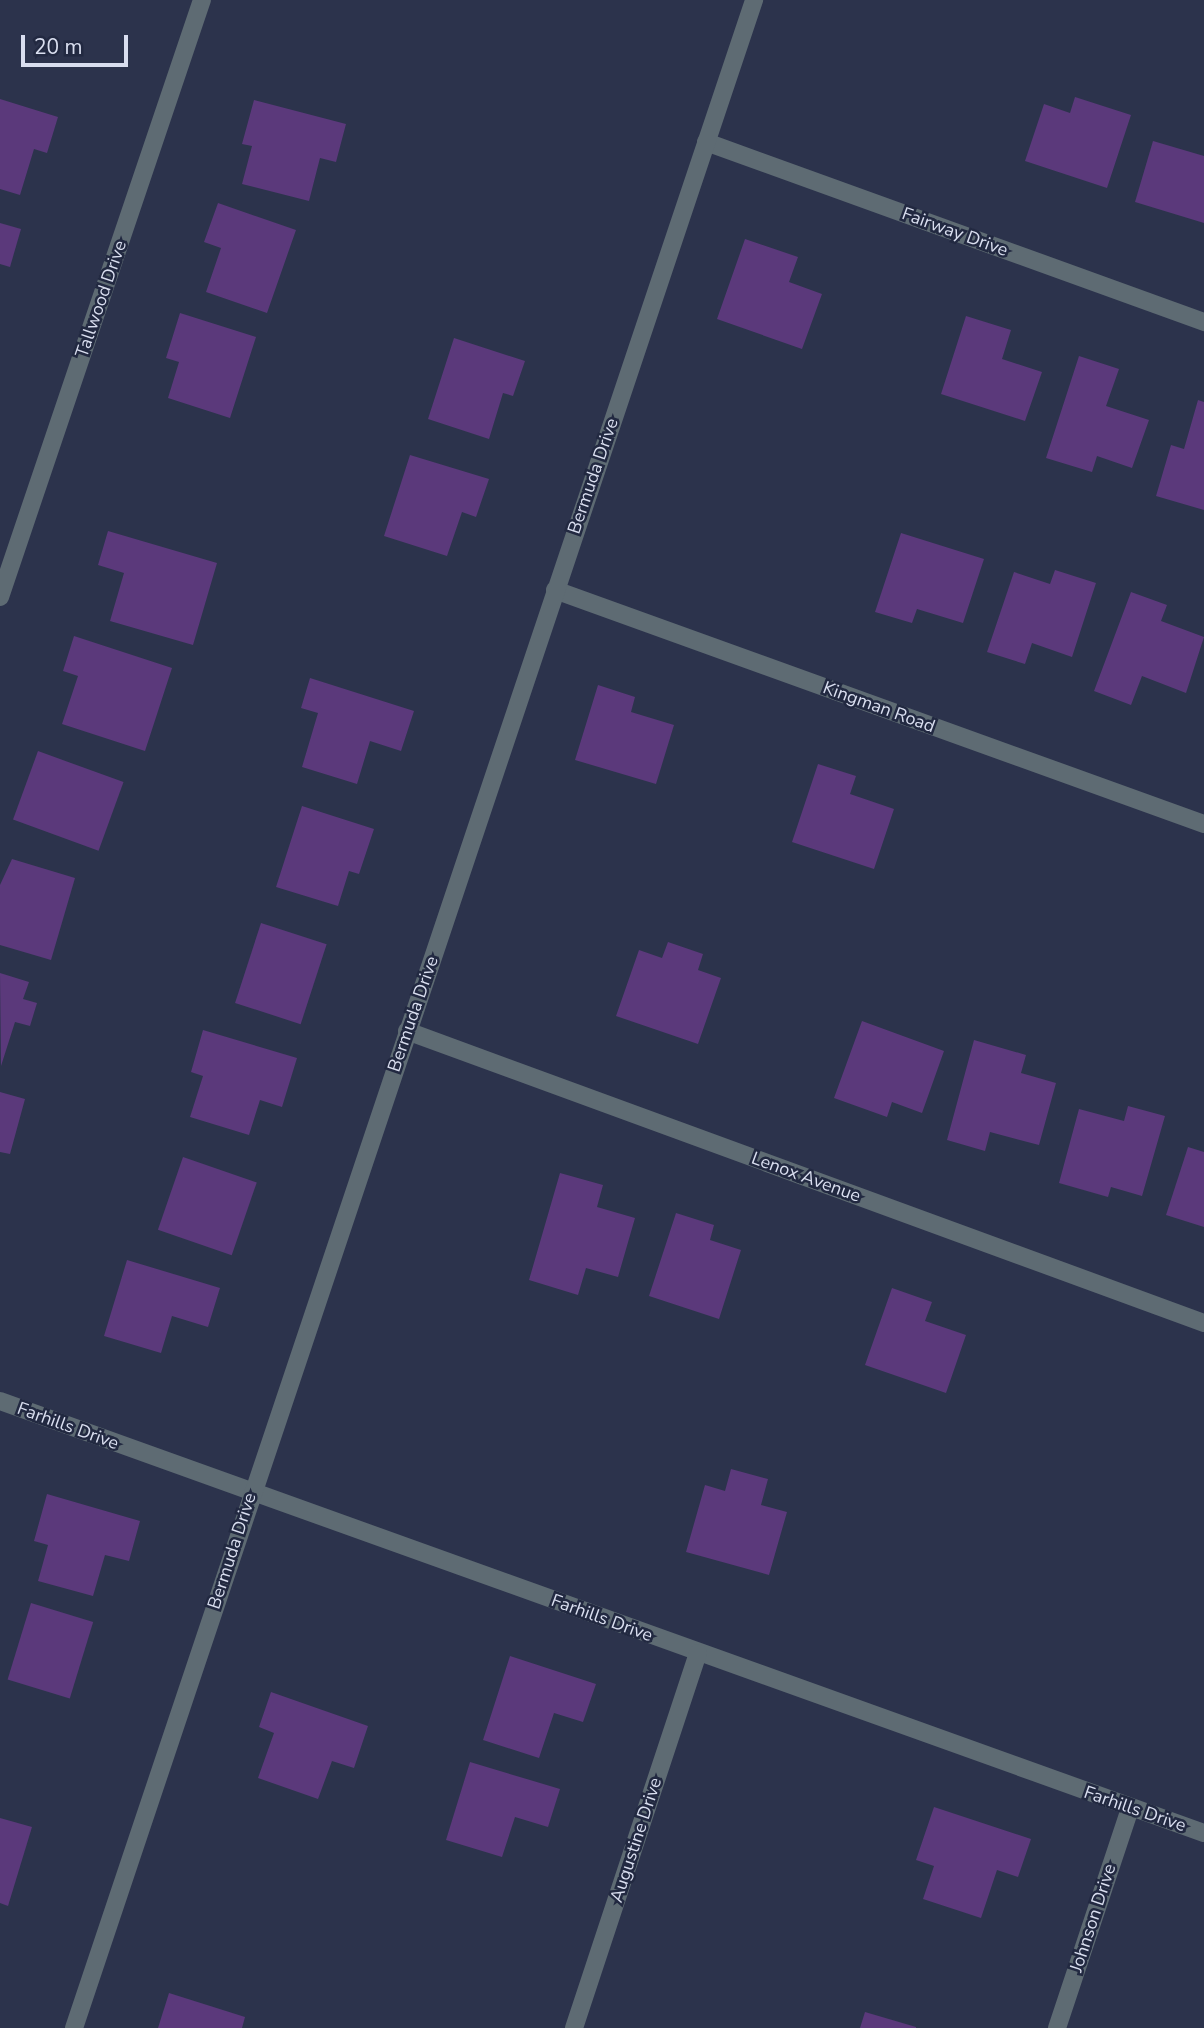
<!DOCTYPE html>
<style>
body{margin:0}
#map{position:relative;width:1204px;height:2028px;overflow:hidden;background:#2c334c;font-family:"Nunito Sans",sans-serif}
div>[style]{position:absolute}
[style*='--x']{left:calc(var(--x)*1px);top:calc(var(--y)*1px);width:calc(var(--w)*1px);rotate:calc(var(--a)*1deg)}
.building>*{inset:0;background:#5b397b;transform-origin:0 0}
.minor>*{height:18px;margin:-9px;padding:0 9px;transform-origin:9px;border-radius:9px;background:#5e6b73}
span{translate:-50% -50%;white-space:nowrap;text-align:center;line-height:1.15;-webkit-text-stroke:5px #222941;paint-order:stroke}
.street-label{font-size:18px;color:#d9deef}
.scale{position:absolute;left:21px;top:35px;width:107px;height:32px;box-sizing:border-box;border:4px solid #d9deef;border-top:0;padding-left:9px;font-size:21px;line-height:24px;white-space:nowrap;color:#d9deef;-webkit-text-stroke:5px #222941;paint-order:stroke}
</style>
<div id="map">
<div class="building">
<i style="clip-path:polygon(1075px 97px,1131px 115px,1107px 188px,1025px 161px,1044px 104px,1070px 113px)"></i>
<i style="clip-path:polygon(0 99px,58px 117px,47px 153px,34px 149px,20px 195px,0 189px)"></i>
<i style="clip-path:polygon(254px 100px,346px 124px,336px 162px,320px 158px,309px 201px,242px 184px,252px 146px,242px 144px)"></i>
<i style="clip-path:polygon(1153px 141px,1204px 156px,1204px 223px,1135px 202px)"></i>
<i style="clip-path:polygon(218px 203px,296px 230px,267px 313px,206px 292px,221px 248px,204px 242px)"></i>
<i style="clip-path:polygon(0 223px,21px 229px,10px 267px,0 264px)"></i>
<i style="clip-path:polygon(745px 239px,798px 257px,789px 282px,822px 294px,802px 349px,717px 319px)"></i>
<i style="clip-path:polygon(180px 313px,256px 337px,230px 418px,168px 398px,179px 362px,166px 358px)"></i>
<i style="clip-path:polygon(966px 316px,1011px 330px,1002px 359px,1042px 372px,1025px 421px,941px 394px)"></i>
<i style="clip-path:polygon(454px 338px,525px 361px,513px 396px,503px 393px,489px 439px,428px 419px)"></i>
<i style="clip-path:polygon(1079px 356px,1119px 369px,1106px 406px,1149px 420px,1132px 468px,1097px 456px,1092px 472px,1046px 458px)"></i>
<i style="clip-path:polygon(1198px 400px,1204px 402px,1204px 510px,1156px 496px,1171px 445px,1184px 449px)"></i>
<i style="clip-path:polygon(410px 455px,489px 479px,476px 517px,462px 512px,447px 556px,384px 536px)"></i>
<i style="clip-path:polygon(108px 531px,217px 563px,193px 645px,110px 621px,124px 573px,98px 565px)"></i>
<i style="clip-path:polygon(901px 533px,984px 559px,963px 623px,917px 609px,912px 623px,875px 612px)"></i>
<i style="clip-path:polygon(1055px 570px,1096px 583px,1072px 657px,1032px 643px,1025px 664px,987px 652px,1014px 572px,1050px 584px)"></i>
<i style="clip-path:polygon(1131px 592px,1167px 605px,1161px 621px,1204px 637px,1186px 693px,1142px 676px,1131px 705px,1094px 691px)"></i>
<i style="clip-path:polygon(74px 636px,172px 668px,145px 751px,62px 724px,78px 676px,63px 671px)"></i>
<i style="clip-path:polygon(310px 678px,414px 711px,401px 751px,370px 741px,357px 784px,302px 767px,318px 713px,301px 708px)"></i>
<i style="clip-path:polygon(598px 685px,635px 697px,631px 712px,674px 725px,656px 784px,575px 760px)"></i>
<i style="left:38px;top:751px;width:91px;height:73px;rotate:20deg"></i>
<i style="clip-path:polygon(818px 764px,856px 776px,850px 794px,894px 809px,874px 869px,792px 842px)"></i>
<i style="clip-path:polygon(302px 806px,374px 829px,359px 874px,349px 871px,338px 906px,276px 887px)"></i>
<i style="clip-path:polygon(12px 859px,75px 878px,51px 960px,0 945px,0 885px)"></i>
<i style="left:261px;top:923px;width:69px;height:84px;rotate:18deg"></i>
<i style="clip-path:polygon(668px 942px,703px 954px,698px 970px,721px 978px,698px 1044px,616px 1016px,639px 950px,662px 958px)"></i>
<i style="clip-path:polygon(0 973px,29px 982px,23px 999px,37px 1003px,30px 1026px,15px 1022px,1px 1066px)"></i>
<i style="clip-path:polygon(862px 1021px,944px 1051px,922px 1113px,892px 1102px,887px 1117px,834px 1098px)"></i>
<i style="clip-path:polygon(203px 1030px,297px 1058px,282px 1107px,260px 1100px,249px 1135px,190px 1117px,203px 1076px,191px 1072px)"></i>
<i style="clip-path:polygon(974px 1040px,1026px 1055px,1021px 1073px,1056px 1083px,1039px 1145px,990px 1132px,985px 1151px,947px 1140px)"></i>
<i style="clip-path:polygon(0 1092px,25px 1099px,10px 1154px,0 1152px)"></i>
<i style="clip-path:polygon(1128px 1106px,1165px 1116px,1142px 1196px,1111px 1187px,1108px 1197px,1059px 1183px,1079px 1109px,1124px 1121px)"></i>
<i style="clip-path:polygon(1188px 1147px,1204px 1152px,1204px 1227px,1166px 1215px)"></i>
<i style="left:183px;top:1157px;width:78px;height:77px;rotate:19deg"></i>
<i style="clip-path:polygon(560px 1173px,603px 1185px,597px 1207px,635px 1218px,618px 1277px,586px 1268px,578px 1295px,529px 1280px)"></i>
<i style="clip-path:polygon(676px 1213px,714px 1225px,710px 1240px,741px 1250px,719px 1319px,649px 1296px)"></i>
<i style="clip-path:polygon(127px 1260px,220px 1288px,208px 1327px,172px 1316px,161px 1353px,104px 1336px)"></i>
<i style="clip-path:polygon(892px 1288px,932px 1302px,925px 1321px,966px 1335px,946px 1393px,865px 1365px)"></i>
<i style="clip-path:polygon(731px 1469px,768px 1479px,761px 1505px,787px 1512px,769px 1575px,686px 1552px,705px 1485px,725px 1491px)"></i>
<i style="clip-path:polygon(47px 1494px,140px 1521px,129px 1561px,105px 1555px,93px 1596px,38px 1581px,48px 1545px,34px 1541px)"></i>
<i style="left:31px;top:1603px;width:65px;height:80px;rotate:17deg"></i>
<i style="clip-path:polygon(510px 1656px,596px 1684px,583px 1722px,554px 1713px,539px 1758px,483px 1740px)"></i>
<i style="clip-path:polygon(271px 1692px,368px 1726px,354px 1768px,332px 1761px,318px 1799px,258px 1778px,274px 1733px,259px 1727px)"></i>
<i style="clip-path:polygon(470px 1762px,560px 1789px,548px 1827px,515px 1817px,502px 1857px,446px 1840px)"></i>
<i style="clip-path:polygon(934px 1807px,1031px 1839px,1018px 1877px,997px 1870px,981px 1918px,923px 1899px,934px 1866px,916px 1860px)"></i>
<i style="clip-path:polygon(0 1818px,32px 1827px,8px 1906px,0 1903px)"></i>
<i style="clip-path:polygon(169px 1993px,245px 2017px,242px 2028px,158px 2028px)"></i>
<i style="clip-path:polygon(865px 2012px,916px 2027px,916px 2028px,860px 2028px)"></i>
</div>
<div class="minor">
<i style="--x:706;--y:142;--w:530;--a:19.87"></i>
<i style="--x:555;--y:590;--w:690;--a:19.83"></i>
<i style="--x:0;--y:597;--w:630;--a:-71.31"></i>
<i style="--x:407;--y:1031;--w:849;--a:20.12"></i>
<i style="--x:0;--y:1401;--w:1279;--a:19.74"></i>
<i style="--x:74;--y:2028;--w:2139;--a:-71.46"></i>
<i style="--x:574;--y:2028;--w:395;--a:-71.7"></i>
<i style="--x:1057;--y:2028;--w:232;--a:-71.6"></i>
</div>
<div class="street-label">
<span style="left:955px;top:232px;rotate:20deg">Fairway Drive</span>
<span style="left:101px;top:299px;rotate:-71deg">Tallwood Drive</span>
<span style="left:593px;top:476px;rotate:-71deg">Bermuda Drive</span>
<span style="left:879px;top:707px;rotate:20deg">Kingman Road</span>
<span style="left:413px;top:1014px;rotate:-71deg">Bermuda Drive</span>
<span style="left:806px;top:1177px;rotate:20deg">Lenox Avenue</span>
<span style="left:68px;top:1426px;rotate:20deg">Farhills Drive</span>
<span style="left:232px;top:1551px;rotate:-72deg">Bermuda Drive</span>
<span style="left:602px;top:1618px;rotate:20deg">Farhills Drive</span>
<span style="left:1135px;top:1809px;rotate:19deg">Farhills Drive</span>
<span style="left:636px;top:1840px;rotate:-72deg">Augustine Drive</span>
<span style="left:1093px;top:1918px;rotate:-72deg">Johnson Drive</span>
</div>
<div class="scale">20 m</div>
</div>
